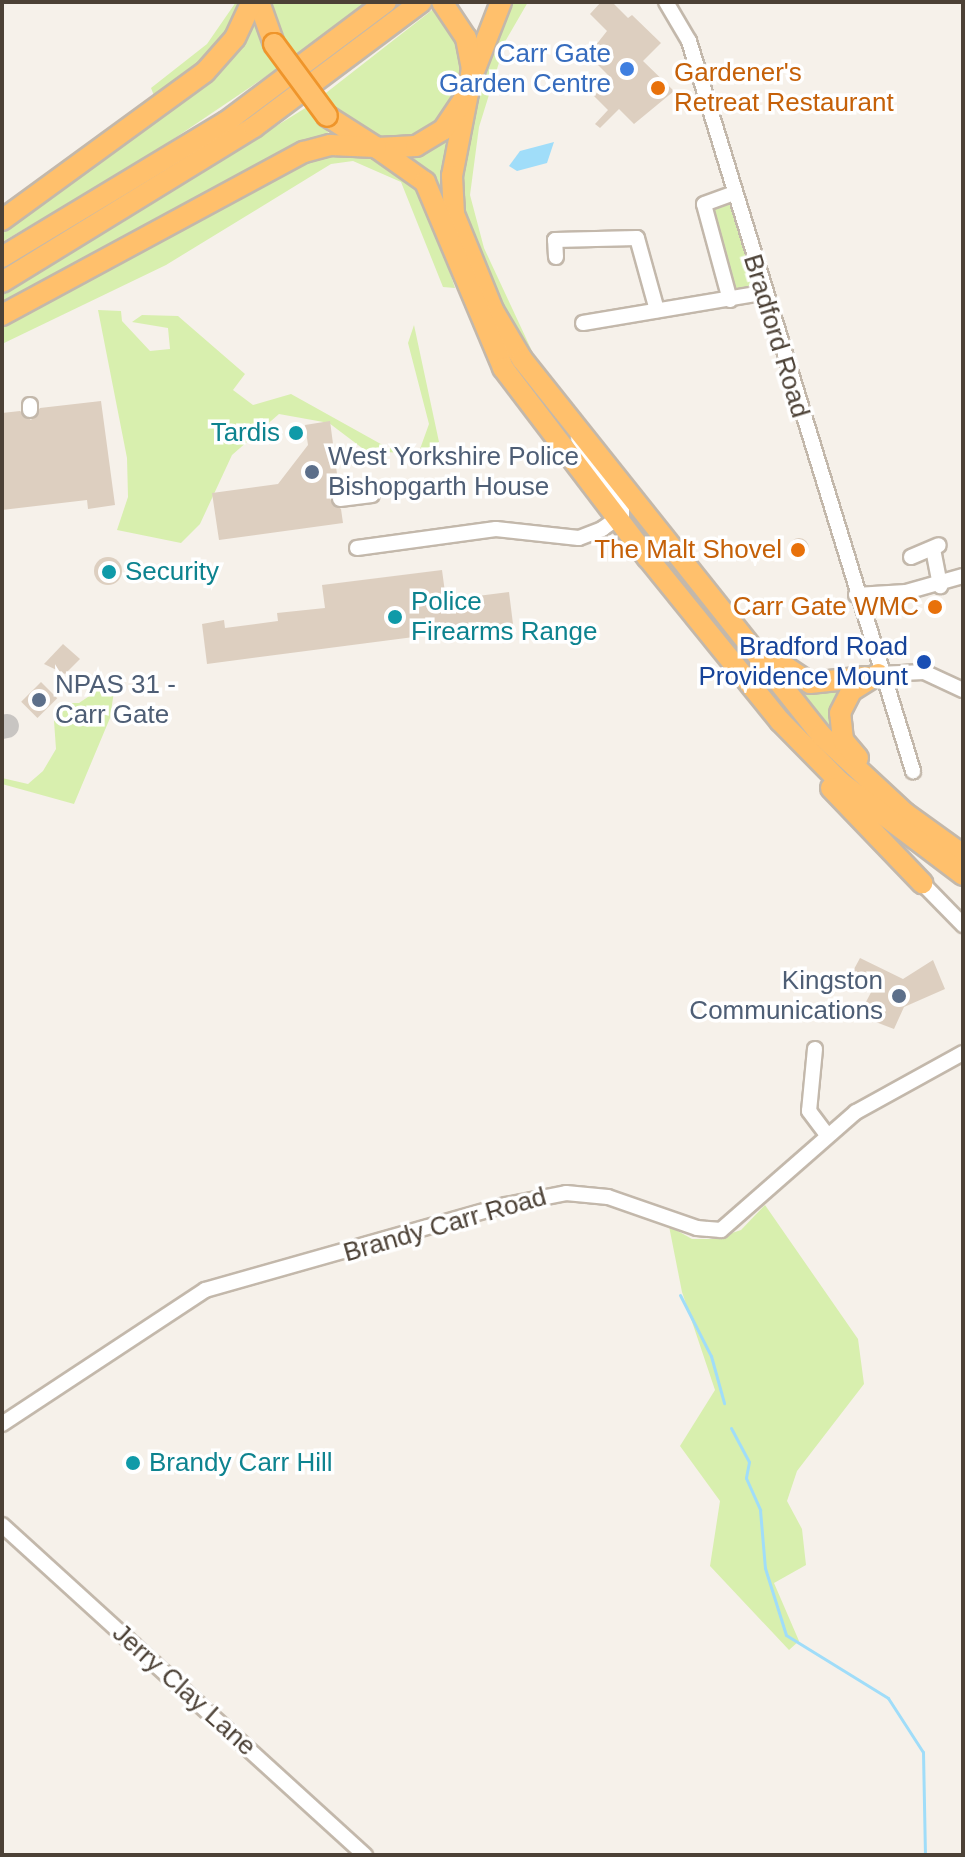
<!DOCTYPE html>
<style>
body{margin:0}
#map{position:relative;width:965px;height:1857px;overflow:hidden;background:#f6f1ea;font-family:Helvetica,sans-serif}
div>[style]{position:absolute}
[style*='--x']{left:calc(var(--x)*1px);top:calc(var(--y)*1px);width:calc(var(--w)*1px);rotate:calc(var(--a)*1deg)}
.green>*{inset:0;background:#d8efae}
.water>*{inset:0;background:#a0ddf9}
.stream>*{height:3px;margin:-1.5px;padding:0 1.5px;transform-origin:1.5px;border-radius:1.5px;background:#a0ddf9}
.taxiway>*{height:24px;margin:-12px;padding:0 12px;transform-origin:12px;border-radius:12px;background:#c8c5c2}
.building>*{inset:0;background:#ddcfc0;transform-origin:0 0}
.round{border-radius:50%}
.roads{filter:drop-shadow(2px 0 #c3b8ab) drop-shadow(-2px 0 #c3b8ab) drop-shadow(0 2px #c3b8ab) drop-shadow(0 -2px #c3b8ab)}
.minor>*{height:14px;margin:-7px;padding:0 7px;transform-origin:7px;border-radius:7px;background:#fff}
.highway>*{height:20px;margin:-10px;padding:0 10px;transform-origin:10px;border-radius:10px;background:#ffc06c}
.bridges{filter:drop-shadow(2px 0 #ef952b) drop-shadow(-2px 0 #ef952b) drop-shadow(0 2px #ef952b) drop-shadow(0 -2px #ef952b)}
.highway-bridge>*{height:20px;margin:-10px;padding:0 10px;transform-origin:10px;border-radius:10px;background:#ffc06c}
.dots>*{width:22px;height:22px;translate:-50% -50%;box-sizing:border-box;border:4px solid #fff;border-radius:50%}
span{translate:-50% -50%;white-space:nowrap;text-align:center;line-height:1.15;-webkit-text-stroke:7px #fff;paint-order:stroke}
.shop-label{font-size:26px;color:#366cbe}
.right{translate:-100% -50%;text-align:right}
.food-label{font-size:26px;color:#c56008}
.left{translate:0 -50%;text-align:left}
.street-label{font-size:26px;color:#4c4136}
.culture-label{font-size:26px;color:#0d838f}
.service-label{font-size:26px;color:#4e5e75}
.transit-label{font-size:26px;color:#164399}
.frame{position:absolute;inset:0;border:4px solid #4c4136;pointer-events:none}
</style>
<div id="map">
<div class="green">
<i style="clip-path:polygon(236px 2px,244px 2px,239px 16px,208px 59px,155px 98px,151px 88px,207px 44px)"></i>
<i style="clip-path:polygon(267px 2px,367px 2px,294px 56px,278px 35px)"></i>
<i style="clip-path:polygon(509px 2px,528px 2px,506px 40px,479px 127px,470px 195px,484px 248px,532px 351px,498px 299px,457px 198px,475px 104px)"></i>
<i style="clip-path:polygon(436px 7px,453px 27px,467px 74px,439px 122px,415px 137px,389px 139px,346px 125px,322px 96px)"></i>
<i style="clip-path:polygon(254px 19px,277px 69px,135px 165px,2px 242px,2px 227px)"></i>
<i style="clip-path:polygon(307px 107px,332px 137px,2px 308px,2px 295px)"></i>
<i style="clip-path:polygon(453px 132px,447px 170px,520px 367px,573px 447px,515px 378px,435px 184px,411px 155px)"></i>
<i style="clip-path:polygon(311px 154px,373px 155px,405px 170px,426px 200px,455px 288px,443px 287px,401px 182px,353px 161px,331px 164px,166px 265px,2px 344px,2px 325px)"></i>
<i style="clip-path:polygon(732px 194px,763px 293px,730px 300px,704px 204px)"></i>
<i style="clip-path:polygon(98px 310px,121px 311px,122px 321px,150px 351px,170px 349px,168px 328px,132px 322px,142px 315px,178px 316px,245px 374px,233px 390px,253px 405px,291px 394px,388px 448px,420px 449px,429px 424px,408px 343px,414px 325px,439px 442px,423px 454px,366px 451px,329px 423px,279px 414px,232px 455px,200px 524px,181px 543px,117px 530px,128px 497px,127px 458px)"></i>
<i style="clip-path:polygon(627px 506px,855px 776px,888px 817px,767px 695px,624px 519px)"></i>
<i style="clip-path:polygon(116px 678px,110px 718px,74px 804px,2px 784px,2px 778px,28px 784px,43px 771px,56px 749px,54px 721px,65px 703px,79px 703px)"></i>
<i style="clip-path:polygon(786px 682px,842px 690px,836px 738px)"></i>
<i style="clip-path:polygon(765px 1205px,858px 1339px,864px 1384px,797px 1471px,787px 1501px,802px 1529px,806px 1565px,774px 1583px,799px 1641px,789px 1650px,710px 1566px,720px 1501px,680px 1446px,715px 1390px,682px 1292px,669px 1226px,692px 1239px,714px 1239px,741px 1230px)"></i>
</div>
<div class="water">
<i style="clip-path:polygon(554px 142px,547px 163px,517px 171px,509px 166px,520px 151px)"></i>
</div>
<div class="stream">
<i style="--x:680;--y:1295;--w:68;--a:63.1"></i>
<i style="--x:711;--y:1356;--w:49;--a:74.5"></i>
<i style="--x:731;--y:1428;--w:38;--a:62"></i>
<i style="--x:749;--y:1462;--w:16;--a:101"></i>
<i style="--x:746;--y:1478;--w:35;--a:66"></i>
<i style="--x:760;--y:1510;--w:58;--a:85.1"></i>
<i style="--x:765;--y:1568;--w:70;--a:72.6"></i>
<i style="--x:786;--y:1635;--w:120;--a:31.7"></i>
<i style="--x:888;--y:1698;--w:64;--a:57.1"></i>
<i style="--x:923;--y:1752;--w:103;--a:88.9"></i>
</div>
<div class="taxiway">
<i style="--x:2;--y:727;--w:5;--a:-11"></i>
</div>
<div class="building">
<i style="clip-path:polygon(601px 2px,612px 2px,628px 18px,632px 15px,661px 43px,643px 61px,674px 91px,634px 124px,619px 109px,600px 128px,595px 124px,608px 110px,594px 96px,611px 78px,588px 55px,607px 31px,590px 14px)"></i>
<i style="clip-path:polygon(101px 401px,115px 505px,88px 509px,87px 500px,2px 510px,2px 413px,20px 411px,31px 420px,40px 408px)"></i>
<i style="clip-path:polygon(330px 421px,339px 489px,330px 499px,341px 509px,343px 523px,219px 540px,212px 493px,278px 484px,308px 445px,305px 425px)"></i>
<i class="round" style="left:789px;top:538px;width:20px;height:20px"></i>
<i class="round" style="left:94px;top:557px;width:28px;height:28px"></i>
<i style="clip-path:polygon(442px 570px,446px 600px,509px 592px,513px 624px,207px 664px,202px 624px,224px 620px,225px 628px,278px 621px,277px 613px,325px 608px,322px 585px)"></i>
<i style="clip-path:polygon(63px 644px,80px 659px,65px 674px,44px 664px)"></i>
<i style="left:41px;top:682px;width:23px;height:28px;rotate:45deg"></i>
<i style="clip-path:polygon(860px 958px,903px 979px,933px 960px,945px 989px,904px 1007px,894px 1029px,873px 1021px,859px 1015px,876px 983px,853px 971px)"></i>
</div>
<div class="roads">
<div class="minor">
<i style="--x:666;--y:2;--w:45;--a:59.5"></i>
<i style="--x:689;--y:41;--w:764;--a:72.94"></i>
<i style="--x:556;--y:257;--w:17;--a:-93"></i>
<i style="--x:555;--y:240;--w:82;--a:-1.4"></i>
<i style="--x:637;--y:238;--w:75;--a:74.5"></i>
<i style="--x:730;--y:300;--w:99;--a:-105.2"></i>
<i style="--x:704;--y:204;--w:30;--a:-20"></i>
<i style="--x:583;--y:323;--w:182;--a:-9.5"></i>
<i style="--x:30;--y:405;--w:5;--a:90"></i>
<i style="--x:340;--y:499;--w:32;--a:-7"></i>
<i style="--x:357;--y:548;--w:140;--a:-7.8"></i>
<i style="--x:496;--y:529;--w:83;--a:6.2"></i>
<i style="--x:579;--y:538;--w:25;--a:-21"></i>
<i style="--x:602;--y:529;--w:24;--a:-35"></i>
<i style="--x:622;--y:515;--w:9;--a:-90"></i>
<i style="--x:622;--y:506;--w:81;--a:-122.9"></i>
<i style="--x:933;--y:549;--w:38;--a:79"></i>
<i style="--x:911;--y:557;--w:30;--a:-23"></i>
<i style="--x:856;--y:595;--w:50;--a:-3.4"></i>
<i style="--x:906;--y:592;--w:59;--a:-15.7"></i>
<i style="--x:878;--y:674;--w:46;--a:-2.5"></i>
<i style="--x:924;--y:672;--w:43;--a:24.8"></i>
<i style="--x:922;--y:883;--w:59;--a:45.7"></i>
<i style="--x:815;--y:1049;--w:62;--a:95.5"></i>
<i style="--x:809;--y:1111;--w:30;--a:53"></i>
<i style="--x:2;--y:1424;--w:243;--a:-33.4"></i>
<i style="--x:205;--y:1290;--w:313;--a:-15.8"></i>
<i style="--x:506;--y:1205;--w:61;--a:-11.3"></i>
<i style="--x:566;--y:1193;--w:42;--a:5.4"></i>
<i style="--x:608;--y:1197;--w:94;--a:19.2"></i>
<i style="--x:697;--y:1228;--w:24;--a:5"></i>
<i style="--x:721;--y:1230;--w:179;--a:-41.2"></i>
<i style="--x:856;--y:1112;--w:122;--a:-28.9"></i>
<i style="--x:2;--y:1525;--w:491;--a:42.3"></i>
</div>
<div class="highway">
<i style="--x:259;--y:2;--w:45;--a:70.3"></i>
<i style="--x:475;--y:69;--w:72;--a:-68.8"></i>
<i style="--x:468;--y:93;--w:85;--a:100.9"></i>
<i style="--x:452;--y:176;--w:38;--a:87"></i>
<i style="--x:454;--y:214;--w:104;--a:67.9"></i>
<i style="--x:493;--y:310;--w:57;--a:59.4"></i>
<i style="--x:522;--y:359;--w:480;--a:51.5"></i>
<i style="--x:821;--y:735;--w:115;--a:42.9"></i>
<i style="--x:905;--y:813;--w:72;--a:35.9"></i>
<i style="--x:327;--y:116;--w:59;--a:32.6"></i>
<i style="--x:377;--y:148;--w:39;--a:-3"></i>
<i style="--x:416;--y:146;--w:31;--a:-31"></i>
<i style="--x:443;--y:130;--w:45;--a:-56"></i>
<i style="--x:468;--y:93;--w:24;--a:-81"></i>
<i style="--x:472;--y:69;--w:32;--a:-101"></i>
<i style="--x:466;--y:38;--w:43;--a:-123.7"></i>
<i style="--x:377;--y:148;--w:59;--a:35.3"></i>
<i style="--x:425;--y:182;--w:202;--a:67.2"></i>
<i style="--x:503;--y:368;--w:239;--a:52.7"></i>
<i style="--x:648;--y:558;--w:210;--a:51"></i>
<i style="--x:780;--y:721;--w:86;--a:45.5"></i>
<i style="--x:840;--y:782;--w:154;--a:37.1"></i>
<i style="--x:2;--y:220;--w:251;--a:-36.1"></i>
<i style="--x:205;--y:72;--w:45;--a:-48.6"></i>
<i style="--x:235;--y:38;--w:40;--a:-65"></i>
<i style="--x:2;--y:257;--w:262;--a:-31.1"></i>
<i style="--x:226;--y:122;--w:200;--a:-36.9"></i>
<i style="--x:2;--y:282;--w:296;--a:-31.6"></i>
<i style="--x:254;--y:127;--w:209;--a:-36.8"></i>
<i style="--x:2;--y:315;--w:343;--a:-28.4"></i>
<i style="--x:304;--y:152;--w:27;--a:-15"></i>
<i style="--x:330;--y:145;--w:46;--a:2.5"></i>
<i style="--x:768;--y:655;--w:50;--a:33.7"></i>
<i style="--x:810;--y:683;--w:56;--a:-6.1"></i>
<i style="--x:858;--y:758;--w:23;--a:-130"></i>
<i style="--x:843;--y:740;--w:27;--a:-96"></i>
<i style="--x:840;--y:713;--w:25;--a:-63"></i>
<i style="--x:851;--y:691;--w:32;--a:-32"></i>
<i style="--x:831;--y:788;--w:132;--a:46.2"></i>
</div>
</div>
<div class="bridges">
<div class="highway-bridge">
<i style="--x:274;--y:44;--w:89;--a:53.6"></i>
</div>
</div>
<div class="dots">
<i style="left:627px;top:69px;background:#3f7fe0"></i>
<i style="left:658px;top:88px;background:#e8710a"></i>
<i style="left:296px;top:433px;background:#0f9aa8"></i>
<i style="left:312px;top:472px;background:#5c6f8a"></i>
<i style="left:798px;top:550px;background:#e8710a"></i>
<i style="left:109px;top:572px;background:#0f9aa8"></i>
<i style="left:935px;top:607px;background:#e8710a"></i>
<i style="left:395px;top:617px;background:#0f9aa8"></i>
<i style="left:924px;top:662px;background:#1a4fb4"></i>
<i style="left:39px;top:700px;background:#5c6f8a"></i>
<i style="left:899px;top:996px;background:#5c6f8a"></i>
<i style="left:133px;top:1463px;background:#0f9aa8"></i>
</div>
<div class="shop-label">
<span class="right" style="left:611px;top:69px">Carr Gate<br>Garden Centre</span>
</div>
<div class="food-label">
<span class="left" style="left:674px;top:88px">Gardener's<br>Retreat Restaurant</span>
<span class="right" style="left:782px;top:550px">The Malt Shovel</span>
<span class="right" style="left:919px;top:607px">Carr Gate WMC</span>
</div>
<div class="street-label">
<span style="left:776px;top:336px;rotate:73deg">Bradford Road</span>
<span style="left:445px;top:1225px;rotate:-16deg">Brandy Carr Road</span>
<span style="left:184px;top:1690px;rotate:42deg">Jerry Clay Lane</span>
</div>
<div class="culture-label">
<span class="right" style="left:280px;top:433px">Tardis</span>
<span class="left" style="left:125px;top:572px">Security</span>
<span class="left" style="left:411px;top:617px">Police<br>Firearms Range</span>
<span class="left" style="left:149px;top:1463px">Brandy Carr Hill</span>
</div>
<div class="service-label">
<span class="left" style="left:328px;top:472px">West Yorkshire Police<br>Bishopgarth House</span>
<span class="left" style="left:55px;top:700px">NPAS 31 -<br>Carr Gate</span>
<span class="right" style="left:883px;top:996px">Kingston<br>Communications</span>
</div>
<div class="transit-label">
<span class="right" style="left:908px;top:662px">Bradford Road<br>Providence Mount</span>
</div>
<div class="frame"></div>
</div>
